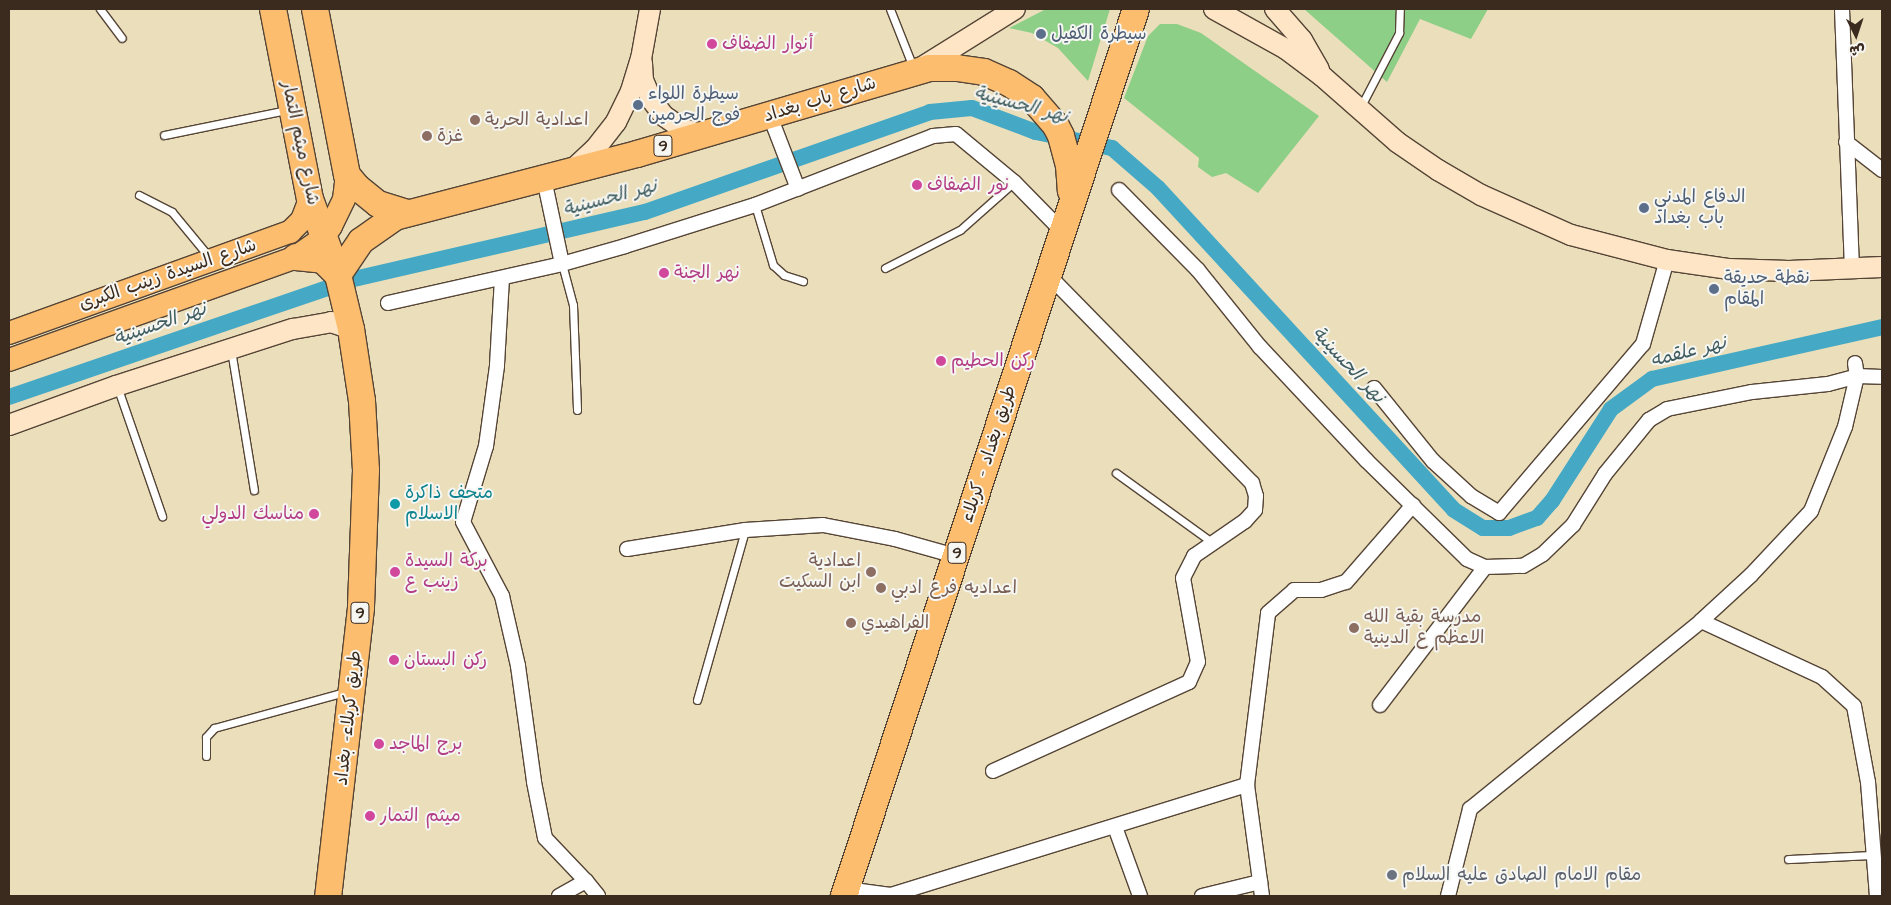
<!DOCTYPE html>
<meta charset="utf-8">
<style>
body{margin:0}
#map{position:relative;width:1891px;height:905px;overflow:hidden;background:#ebdebb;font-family:"Architects Daughter","Playpen Sans Arabic",sans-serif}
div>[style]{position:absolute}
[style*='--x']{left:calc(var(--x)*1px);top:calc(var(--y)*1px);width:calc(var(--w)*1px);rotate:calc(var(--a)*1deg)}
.green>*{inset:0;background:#8dcf87}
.canal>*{height:16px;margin:-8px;padding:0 8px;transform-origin:8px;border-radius:8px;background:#45a9c5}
.roads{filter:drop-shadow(1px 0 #554536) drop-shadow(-1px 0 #554536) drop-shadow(0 1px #554536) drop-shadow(0 -1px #554536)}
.lane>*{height:7px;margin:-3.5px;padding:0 3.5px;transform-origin:3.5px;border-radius:3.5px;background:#fff}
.street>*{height:14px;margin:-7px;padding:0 7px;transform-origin:7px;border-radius:7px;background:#fff}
.secondary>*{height:20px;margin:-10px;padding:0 10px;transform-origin:10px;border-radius:10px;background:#fee5c5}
.primary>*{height:22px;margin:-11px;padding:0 11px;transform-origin:11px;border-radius:11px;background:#fcbd6f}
.highway>*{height:26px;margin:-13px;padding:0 13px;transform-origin:13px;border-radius:13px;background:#fcbd6f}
.dots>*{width:14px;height:14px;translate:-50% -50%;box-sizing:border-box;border:2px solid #f6f6f2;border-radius:50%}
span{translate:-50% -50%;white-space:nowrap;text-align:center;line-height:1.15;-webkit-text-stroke:4px #f6f6f2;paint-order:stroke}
.shield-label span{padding:1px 4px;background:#f6f6f2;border:1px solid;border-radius:4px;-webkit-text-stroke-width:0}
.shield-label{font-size:16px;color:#3b2a1e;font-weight:700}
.service-label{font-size:18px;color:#4e5e75}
.left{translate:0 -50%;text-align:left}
.hotel-label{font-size:18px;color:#b23c85}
.right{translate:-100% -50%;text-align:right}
.street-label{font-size:18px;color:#3b2a1e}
.education-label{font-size:18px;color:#785e54}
.culture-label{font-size:18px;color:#0d838f}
.worship-label{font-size:18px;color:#5b616d}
.water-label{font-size:19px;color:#3f5d61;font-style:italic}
.frame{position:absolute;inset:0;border:10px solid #3b2a1e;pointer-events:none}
.north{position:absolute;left:1831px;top:10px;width:50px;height:50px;-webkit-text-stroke:4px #f6f6f2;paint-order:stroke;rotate:176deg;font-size:14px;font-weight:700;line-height:20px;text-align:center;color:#3b2a1e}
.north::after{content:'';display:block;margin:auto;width:18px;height:22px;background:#3b2a1e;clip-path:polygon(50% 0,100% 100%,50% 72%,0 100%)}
</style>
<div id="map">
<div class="green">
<i style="clip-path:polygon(1046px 9px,1110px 9px,1088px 81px,1058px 48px,1032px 33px,1009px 28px)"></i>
<i style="clip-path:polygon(1304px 9px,1488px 9px,1471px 39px,1420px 19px,1387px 82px)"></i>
<i style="clip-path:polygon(1160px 24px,1177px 24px,1201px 33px,1319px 116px,1258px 193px,1226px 173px,1212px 177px,1198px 167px,1199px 158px,1124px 98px,1148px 36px)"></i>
</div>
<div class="canal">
<i style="--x:354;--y:279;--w:299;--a:-13"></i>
<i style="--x:645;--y:212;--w:302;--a:-19.3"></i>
<i style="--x:930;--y:112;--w:42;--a:-5.4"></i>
<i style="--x:972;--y:108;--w:68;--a:20.6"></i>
<i style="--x:1036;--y:132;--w:78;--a:11.9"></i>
<i style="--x:1112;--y:148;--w:61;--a:41"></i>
<i style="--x:1158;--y:188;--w:437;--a:47.4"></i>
<i style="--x:1454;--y:510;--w:34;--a:32"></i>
<i style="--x:1483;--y:528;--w:26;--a:0"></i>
<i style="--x:1509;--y:528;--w:30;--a:-20"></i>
<i style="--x:1537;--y:518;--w:23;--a:-49"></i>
<i style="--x:1552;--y:501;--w:109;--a:-57.3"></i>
<i style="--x:1611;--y:409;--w:51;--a:-36.2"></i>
<i style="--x:1652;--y:379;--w:236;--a:-12.7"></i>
<i style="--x:9;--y:397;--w:334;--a:-18.9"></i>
</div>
<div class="roads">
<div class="lane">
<i style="--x:100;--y:9;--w:36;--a:53"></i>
<i style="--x:890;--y:9;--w:62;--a:68.4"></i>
<i style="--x:1360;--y:108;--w:85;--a:-62.5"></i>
<i style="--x:1399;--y:33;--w:24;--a:-88"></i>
<i style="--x:164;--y:135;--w:126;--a:-11.5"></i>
<i style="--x:139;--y:195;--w:37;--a:27"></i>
<i style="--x:172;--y:212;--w:60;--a:50.4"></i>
<i style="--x:755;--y:205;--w:63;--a:73.3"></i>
<i style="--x:773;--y:265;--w:15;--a:42"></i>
<i style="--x:784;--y:275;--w:20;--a:18"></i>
<i style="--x:562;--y:264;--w:42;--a:75"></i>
<i style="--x:573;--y:305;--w:105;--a:87.8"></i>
<i style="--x:885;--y:268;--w:84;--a:-26.9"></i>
<i style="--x:960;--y:230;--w:72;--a:-41.6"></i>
<i style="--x:231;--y:350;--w:142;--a:80.7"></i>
<i style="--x:117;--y:386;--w:138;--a:70.9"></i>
<i style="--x:1116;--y:473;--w:120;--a:35.8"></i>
<i style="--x:697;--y:700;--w:177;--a:-74.2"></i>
<i style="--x:206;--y:756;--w:19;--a:-90"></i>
<i style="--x:206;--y:737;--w:12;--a:-48"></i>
<i style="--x:214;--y:728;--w:136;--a:-15.4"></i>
<i style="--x:1788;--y:859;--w:85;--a:-2.7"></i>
</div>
<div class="street">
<i style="--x:1842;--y:9;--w:260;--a:87.8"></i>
<i style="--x:770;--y:116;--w:78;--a:69"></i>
<i style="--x:1846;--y:142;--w:46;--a:37.9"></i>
<i style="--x:544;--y:179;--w:87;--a:78"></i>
<i style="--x:1119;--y:190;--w:112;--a:45.4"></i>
<i style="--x:1198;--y:270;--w:99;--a:51.2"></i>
<i style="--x:1260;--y:347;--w:155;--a:46.8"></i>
<i style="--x:1366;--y:460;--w:141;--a:44.4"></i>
<i style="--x:1467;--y:559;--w:20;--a:24"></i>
<i style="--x:1485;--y:567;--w:38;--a:-2"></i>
<i style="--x:1523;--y:566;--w:23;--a:-31"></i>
<i style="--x:1543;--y:554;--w:42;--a:-44"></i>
<i style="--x:1573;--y:525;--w:60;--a:-57.9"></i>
<i style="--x:1605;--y:474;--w:70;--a:-50.8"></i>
<i style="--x:1649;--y:420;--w:21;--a:-31"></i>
<i style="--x:1667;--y:409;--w:87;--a:-11.3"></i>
<i style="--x:1752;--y:392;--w:76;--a:-6"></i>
<i style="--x:1828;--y:384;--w:30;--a:-15"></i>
<i style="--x:1857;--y:376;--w:25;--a:2"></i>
<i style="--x:502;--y:278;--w:88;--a:93.3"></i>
<i style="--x:497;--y:366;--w:81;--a:97.8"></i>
<i style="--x:486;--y:446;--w:79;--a:106.8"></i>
<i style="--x:463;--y:522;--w:84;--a:62.2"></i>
<i style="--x:502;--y:596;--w:72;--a:77.1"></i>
<i style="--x:518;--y:666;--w:117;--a:82.1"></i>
<i style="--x:534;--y:782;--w:57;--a:78.9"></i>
<i style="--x:545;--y:838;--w:59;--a:46.4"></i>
<i style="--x:388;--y:303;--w:178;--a:-12.6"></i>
<i style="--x:562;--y:264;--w:66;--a:-15.9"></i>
<i style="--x:625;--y:246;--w:136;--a:-17.5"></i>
<i style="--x:755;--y:205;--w:191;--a:-21.2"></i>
<i style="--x:933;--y:136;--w:23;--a:-5"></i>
<i style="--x:956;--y:134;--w:75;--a:39.6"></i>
<i style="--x:1014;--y:182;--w:70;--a:45.6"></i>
<i style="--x:1374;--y:388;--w:94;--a:51.1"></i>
<i style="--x:1433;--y:461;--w:52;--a:42.6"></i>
<i style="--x:1471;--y:496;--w:33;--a:31"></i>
<i style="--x:1499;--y:513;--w:222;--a:-49.6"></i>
<i style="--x:1643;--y:344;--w:87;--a:-74.1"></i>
<i style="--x:627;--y:549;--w:120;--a:-9.1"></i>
<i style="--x:745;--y:530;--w:78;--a:-3.7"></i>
<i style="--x:823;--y:525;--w:73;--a:11"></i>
<i style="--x:895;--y:539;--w:63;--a:15.6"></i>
<i style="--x:1701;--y:621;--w:133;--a:24.8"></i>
<i style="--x:1822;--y:677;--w:43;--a:42.2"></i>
<i style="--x:1854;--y:706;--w:77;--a:79.6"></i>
<i style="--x:1868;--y:782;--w:114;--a:85.5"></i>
<i style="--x:1380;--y:705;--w:173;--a:-52.7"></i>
<i style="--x:993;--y:771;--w:215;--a:-24.4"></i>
<i style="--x:1189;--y:682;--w:22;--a:-66"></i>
<i style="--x:1198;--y:662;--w:85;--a:-100.1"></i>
<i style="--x:1183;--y:578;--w:25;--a:-63"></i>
<i style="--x:1194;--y:556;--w:62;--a:-34.5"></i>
<i style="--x:1245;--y:521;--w:15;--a:-48"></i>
<i style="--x:1255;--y:510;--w:14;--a:-86"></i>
<i style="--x:1256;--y:496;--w:14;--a:-107"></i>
<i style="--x:1252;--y:483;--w:291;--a:-134.4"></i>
<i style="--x:1115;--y:827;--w:73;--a:70.1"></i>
<i style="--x:846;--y:889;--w:45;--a:7.6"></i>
<i style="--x:891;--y:895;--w:373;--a:-17.2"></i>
<i style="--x:559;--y:896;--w:31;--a:-29"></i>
<i style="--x:586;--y:881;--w:19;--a:51"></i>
<i style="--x:1202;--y:896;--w:60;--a:-13.6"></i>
<i style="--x:1262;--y:896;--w:112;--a:-97.7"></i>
<i style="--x:1247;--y:785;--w:173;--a:-83"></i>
<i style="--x:1268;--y:613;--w:35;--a:-41"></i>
<i style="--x:1294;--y:590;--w:27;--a:0"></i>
<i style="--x:1321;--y:590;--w:26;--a:-18"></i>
<i style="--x:1346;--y:582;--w:102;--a:-49"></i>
<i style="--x:1448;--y:896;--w:90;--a:-75.8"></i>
<i style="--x:1470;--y:809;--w:298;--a:-39.1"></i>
<i style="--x:1701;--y:621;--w:68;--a:-42.6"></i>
<i style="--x:1751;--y:575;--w:88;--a:-46.8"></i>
<i style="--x:1811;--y:511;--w:91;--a:-68"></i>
<i style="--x:1845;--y:427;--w:52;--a:-76.8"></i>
<i style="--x:1857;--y:376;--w:13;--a:-99"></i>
</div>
<div class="secondary">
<i style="--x:1214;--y:9;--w:82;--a:29.1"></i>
<i style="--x:1286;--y:49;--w:45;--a:36.9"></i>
<i style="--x:1322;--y:76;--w:100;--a:41.3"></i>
<i style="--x:1397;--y:142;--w:50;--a:34.3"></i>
<i style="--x:1438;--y:170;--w:50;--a:30.2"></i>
<i style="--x:1481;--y:195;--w:98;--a:24"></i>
<i style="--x:1571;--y:235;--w:99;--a:14.6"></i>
<i style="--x:1667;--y:260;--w:63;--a:8.3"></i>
<i style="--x:1729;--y:269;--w:60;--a:1.9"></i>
<i style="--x:1789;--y:271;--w:93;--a:-2.5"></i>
<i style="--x:1275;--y:9;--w:41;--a:48.9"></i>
<i style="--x:1302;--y:40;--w:34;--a:60"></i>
<i style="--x:642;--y:63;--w:17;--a:87"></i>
<i style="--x:643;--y:80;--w:21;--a:67"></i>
<i style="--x:651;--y:99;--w:21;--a:53"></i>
<i style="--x:664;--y:116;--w:21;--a:35"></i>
<i style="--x:681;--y:128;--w:22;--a:18"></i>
<i style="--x:919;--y:69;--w:113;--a:-32"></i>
<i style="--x:571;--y:171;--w:33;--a:-43"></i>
<i style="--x:595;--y:149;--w:34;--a:-52"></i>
<i style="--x:616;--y:122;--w:34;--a:-64"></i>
<i style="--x:631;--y:91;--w:34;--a:-73"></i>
<i style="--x:641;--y:59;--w:51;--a:-79.8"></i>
<i style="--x:9;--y:425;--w:114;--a:-20"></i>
<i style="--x:116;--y:386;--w:186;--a:-17.9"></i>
<i style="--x:293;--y:329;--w:39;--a:-10"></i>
<i style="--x:331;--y:322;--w:21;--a:19"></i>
</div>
<div class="primary">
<i style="--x:9;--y:333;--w:299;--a:-19.8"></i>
<i style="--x:290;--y:232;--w:17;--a:-45"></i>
<i style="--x:302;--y:220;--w:22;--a:-69"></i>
<i style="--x:9;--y:360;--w:305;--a:-19.7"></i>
<i style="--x:296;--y:257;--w:33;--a:-35"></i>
<i style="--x:323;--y:238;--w:14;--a:-56"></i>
<i style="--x:331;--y:226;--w:30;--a:-64"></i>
<i style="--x:344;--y:199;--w:24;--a:-83"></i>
</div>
<div class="highway">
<i style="--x:273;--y:9;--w:194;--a:79"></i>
<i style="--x:310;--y:199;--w:81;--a:69.8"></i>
<i style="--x:338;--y:275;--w:56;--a:76.5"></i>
<i style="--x:351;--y:329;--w:73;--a:81.3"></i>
<i style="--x:362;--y:401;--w:69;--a:86.7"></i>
<i style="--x:366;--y:470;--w:138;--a:92.1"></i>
<i style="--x:361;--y:608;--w:290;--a:96.5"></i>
<i style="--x:315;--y:9;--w:169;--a:79.1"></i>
<i style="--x:347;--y:175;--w:16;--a:50"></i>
<i style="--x:357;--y:187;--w:27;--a:39"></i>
<i style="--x:378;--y:204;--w:31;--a:17"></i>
<i style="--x:296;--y:257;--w:27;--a:6"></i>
<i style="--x:323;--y:260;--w:21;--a:45"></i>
<i style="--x:338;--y:275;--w:41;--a:-55.9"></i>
<i style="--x:361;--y:241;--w:42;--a:-35.2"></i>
<i style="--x:395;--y:217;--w:250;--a:-14.6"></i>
<i style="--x:637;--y:154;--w:304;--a:-16.4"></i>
<i style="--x:929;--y:68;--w:28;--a:0"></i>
<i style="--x:957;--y:68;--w:27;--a:8"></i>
<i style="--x:984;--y:72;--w:27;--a:24"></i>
<i style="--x:1009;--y:83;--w:27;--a:33"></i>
<i style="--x:1032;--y:98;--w:35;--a:49"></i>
<i style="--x:1055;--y:124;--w:13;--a:63"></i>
<i style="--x:1061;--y:136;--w:30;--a:75"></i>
<i style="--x:1069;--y:165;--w:26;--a:86"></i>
<i style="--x:844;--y:896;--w:934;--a:-71.78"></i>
</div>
</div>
<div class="dots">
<i style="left:1041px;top:34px;background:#5c6f8a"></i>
<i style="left:712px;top:44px;background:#d1479c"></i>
<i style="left:638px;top:105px;background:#5c6f8a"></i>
<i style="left:475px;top:120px;background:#8d6e63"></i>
<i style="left:427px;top:136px;background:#8d6e63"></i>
<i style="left:917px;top:185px;background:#d1479c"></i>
<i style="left:1644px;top:208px;background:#5c6f8a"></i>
<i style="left:664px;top:273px;background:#d1479c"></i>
<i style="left:1714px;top:289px;background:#5c6f8a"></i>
<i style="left:941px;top:361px;background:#d1479c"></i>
<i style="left:395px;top:504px;background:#0f9aa8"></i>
<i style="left:314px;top:514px;background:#d1479c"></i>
<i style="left:395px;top:572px;background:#d1479c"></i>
<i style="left:871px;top:572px;background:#8d6e63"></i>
<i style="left:881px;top:588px;background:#8d6e63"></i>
<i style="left:851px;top:623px;background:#8d6e63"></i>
<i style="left:1354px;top:628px;background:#8d6e63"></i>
<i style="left:394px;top:660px;background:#d1479c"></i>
<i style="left:379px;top:744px;background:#d1479c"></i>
<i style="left:370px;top:816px;background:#d1479c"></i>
<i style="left:1392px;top:875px;background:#6b7280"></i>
</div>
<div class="shield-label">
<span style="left:663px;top:146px">9</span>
<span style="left:957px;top:553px">9</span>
<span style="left:360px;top:613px">9</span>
</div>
<div class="service-label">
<span class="left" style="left:1051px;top:34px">سيطرة الكفيل</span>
<span class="left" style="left:648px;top:105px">سيطرة اللواء<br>فوج الحرمين</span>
<span class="left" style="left:1654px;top:208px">الدفاع المدني<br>باب بغداد</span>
<span class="left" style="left:1724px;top:289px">نقطة حديقة<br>المقام</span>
</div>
<div class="hotel-label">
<span class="left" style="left:722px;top:44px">أنوار الضفاف</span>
<span class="left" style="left:927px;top:185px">نور الضفاف</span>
<span class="left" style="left:674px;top:273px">نهر الجنة</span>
<span class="left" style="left:951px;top:361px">ركن الحطيم</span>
<span class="right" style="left:304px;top:514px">مناسك الدولي</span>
<span class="left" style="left:405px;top:572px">بركة السيدة<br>زينب ع</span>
<span class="left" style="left:404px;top:660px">ركن البستان</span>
<span class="left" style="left:389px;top:744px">برج الماجد</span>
<span class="left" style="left:380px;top:816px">ميثم التمار</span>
</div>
<div class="street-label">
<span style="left:820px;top:100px;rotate:-17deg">شارع باب بغداد</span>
<span style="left:300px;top:143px;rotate:78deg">شارع ميثم التمار</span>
<span style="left:168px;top:275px;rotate:-19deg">شارع السيدة زينب الكبرى</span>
<span style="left:989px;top:454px;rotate:-72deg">طريق بغداد - كربلاء</span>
<span style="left:349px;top:718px;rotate:-84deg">طريق كربلاء- بغداد</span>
</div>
<div class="education-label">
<span class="left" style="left:485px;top:120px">اعدادية الحرية</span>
<span class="left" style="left:437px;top:136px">غزة</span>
<span class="right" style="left:861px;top:572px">اعدادية<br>ابن السكيت</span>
<span class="left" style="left:891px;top:588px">اعداديه فرع ادبي</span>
<span class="left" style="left:1364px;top:628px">مدرسة بقية الله<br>الاعظم ع الدينية</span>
<span class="left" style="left:861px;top:623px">الفراهيدي</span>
</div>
<div class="culture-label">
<span class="left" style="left:405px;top:504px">متحف ذاكرة<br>الاسلام</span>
</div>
<div class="worship-label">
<span class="left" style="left:1402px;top:875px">مقام الامام الصادق عليه السلام</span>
</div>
<div class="water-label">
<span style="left:1021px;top:105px;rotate:15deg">نهر الحسينية</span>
<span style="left:610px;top:198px;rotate:-15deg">نهر الحسينية</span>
<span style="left:160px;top:324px;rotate:-19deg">نهر الحسينية</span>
<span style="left:1688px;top:352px;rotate:-14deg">نهر علقمه</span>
<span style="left:1348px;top:365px;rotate:47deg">نهر الحسينية</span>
</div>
<div class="frame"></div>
<div class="north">ش</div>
</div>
